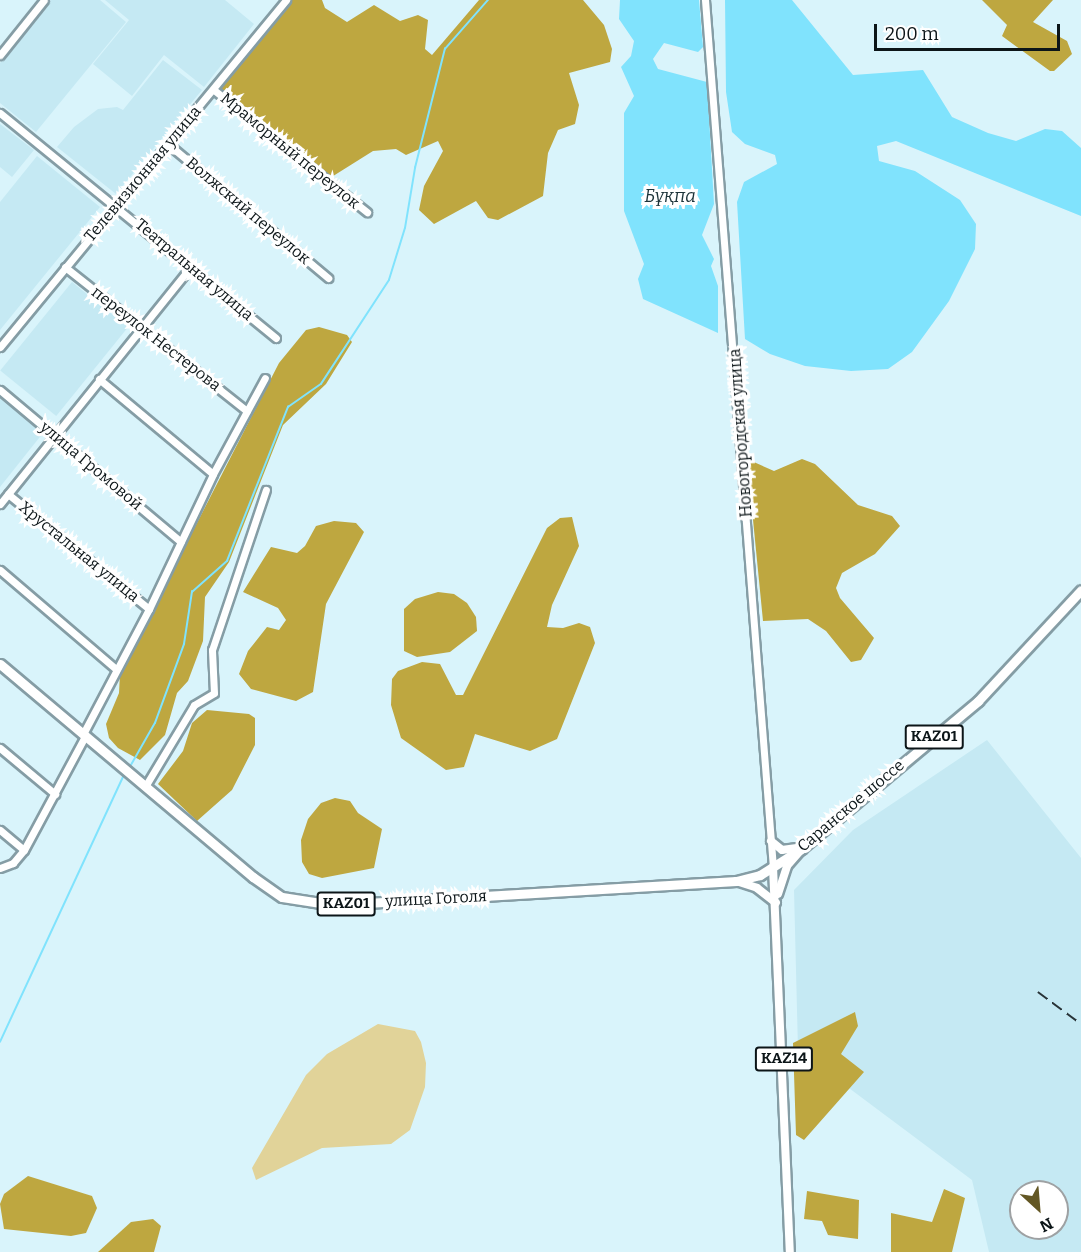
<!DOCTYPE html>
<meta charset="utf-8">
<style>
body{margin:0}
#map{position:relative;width:1081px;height:1252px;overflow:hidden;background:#d9f4fb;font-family:Bitter,serif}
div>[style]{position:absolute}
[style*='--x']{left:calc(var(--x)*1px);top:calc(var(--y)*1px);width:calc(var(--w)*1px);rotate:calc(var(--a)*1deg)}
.built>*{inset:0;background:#c5e9f3;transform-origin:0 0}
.green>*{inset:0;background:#e1d399}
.forest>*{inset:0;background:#bea740}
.water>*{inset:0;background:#80e3fd}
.stream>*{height:1.5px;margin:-0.75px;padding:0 0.75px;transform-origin:0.75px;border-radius:0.75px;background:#80e3fd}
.roads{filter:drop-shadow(2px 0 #859da5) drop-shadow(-2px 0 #859da5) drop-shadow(0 2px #859da5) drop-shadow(0 -2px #859da5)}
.minor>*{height:7px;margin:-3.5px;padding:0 3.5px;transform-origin:3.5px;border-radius:3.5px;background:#fff}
.major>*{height:8px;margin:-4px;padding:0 4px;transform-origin:4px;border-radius:4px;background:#fff}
.highway>*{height:9px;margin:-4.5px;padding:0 4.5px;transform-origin:4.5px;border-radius:4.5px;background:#fff}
.rail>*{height:1.5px;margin-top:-0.75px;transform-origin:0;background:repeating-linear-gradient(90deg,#283337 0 12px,transparent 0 18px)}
span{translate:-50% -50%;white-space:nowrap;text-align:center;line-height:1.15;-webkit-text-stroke:6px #fff;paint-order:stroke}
.shield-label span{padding:2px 4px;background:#fff;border:2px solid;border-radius:4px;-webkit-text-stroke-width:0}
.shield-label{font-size:15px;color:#0c1518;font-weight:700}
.street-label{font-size:16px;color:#0c1518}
.water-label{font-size:18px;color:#1d343a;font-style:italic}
.north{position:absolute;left:1009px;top:1180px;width:60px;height:60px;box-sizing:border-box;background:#fff;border:2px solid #9ea1a3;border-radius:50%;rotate:154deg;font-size:16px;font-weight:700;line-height:24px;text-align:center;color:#0c1518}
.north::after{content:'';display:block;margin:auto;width:21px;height:27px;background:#635724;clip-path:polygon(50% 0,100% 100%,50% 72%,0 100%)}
.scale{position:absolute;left:874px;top:24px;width:186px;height:27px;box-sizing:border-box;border:3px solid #0c1518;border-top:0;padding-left:8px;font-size:18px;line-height:21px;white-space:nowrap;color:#0c1518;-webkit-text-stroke:4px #fff;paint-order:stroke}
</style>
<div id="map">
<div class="built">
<i style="clip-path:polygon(51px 0,100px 0,126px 22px,36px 132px,0 103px,0 63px)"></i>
<i style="clip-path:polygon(105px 0,225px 0,254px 24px,204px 87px,164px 55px,132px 96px,93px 64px,129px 20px)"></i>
<i style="clip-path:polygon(163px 60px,202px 90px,116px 194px,57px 147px,74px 127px,98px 109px,117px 107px,123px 110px)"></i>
<i style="clip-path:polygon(0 124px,34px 150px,12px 177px,0 167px)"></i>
<i style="clip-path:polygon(37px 156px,100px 207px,0 330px,0 202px)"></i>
<i style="left:72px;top:282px;width:72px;height:114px;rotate:39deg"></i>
<i style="clip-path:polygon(0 396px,43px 433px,0 487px)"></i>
<i style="clip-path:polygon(evenodd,987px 740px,1081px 858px,1081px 1252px,989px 1252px,972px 1180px,798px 1050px,794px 890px,853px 830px,987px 740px,1021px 1192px,1057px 1192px,1057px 1228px,1021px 1228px,1021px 1192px)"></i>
</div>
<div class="green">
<i style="clip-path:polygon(378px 1024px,415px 1031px,421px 1042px,426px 1063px,425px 1087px,410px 1130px,391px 1144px,322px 1148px,256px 1180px,252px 1168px,306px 1075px,327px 1054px)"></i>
</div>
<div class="forest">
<i style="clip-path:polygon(292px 0,322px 0,325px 8px,347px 22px,374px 5px,400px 21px,418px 15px,428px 20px,425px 49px,432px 55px,479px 0,583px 0,604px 25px,612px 49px,610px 62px,569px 73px,579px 105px,575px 124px,558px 130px,548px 153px,543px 196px,498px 220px,488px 218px,476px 201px,434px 224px,419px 210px,424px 186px,443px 151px,438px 141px,406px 155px,396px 149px,373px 151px,330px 178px,219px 88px)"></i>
<i style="clip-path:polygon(982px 0,1053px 0,1033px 22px,1067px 41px,1072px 54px,1054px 71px,1050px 71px,1002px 36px,1007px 25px)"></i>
<i style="clip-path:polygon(319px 327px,347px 335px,352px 342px,326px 384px,283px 425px,229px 562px,205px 597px,203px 641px,188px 681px,177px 693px,165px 735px,140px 760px,118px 748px,109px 738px,106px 724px,119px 693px,120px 673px,279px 363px,306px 330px)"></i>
<i style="clip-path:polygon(747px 459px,774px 471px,802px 459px,815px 464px,858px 505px,892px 516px,900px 526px,875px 554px,842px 573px,836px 588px,840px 598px,874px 638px,861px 660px,851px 662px,826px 631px,808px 619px,763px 621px)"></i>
<i style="clip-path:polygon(572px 517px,579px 546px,552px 605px,547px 627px,563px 628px,579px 623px,590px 627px,595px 643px,557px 739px,530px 751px,475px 734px,464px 767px,446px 770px,401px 738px,391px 705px,392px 679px,398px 671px,422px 662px,440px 664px,456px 695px,463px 695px,547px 528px,560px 518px)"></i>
<i style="clip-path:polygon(334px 521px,356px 523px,364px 532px,326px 604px,313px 692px,296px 701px,251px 689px,239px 674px,248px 651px,267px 627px,279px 630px,286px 620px,278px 608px,243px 592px,271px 547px,297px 553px,305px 546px,316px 526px)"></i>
<i style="clip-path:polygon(438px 592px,454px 594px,467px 603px,476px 617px,477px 631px,450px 652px,417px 657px,404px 651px,404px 609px,415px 599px)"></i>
<i style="clip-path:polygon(207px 710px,249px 714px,255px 718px,255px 745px,232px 790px,197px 821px,158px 784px,183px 751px,192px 723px)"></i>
<i style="clip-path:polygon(335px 798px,350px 801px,358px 813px,382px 829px,374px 868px,322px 878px,309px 874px,302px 862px,301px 840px,308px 819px,321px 803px)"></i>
<i style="clip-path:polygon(855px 1012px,858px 1026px,841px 1054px,864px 1072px,804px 1140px,796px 1135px,793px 1043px)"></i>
<i style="clip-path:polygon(28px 1176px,92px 1196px,97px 1208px,86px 1233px,71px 1236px,4px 1229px,0 1204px,4px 1194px)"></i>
<i style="clip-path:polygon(944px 1189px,965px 1198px,952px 1252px,891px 1252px,891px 1213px,932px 1222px)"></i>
<i style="clip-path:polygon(807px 1191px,859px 1200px,858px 1239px,828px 1235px,822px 1221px,804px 1219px)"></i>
<i style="clip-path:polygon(153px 1219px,161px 1226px,154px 1252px,98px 1252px,131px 1222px)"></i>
</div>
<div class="water">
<i style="clip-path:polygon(620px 0,699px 0,703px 47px,698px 52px,664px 43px,653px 59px,658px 69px,707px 82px,714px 204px,702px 235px,714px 259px,711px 266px,718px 286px,718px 333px,643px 299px,638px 279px,644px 264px,624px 211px,624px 113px,634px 96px,621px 67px,631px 56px,634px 41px,619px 19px)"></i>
<i style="clip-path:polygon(725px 0,792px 0,853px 75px,923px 70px,952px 117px,988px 133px,1016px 141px,1045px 129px,1062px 131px,1081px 148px,1081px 216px,896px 141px,877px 146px,879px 161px,915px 171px,960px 200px,976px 224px,975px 249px,949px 301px,912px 352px,888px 369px,851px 371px,805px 366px,770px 354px,745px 339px,737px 202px,744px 182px,777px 164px,775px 155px,745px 144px,732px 132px,726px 92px)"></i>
</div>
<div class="stream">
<i style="--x:131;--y:765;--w:48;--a:-60.3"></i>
<i style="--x:155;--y:723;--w:84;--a:-69.8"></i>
<i style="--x:184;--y:644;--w:53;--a:-81.3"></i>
<i style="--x:192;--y:592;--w:47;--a:-41.5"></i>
<i style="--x:227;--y:561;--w:166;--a:-68.4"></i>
<i style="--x:288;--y:407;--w:40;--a:-34.9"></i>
<i style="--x:321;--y:384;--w:124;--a:-56.8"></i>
<i style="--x:389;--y:280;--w:54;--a:-72.9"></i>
<i style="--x:405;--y:228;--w:61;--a:-80.5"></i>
<i style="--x:415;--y:168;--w:123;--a:-75.9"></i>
<i style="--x:445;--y:49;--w:65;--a:-48.7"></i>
<i style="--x:0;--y:1042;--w:294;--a:-65.1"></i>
</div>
<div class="roads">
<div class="minor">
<i style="--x:705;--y:0;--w:870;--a:85.52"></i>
<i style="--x:0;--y:55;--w:70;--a:-51.3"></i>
<i style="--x:214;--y:90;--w:196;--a:38.6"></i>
<i style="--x:0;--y:113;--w:356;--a:39.2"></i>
<i style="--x:168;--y:144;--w:209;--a:39.9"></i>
<i style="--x:65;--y:267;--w:232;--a:38.4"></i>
<i style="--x:0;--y:347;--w:450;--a:-50.5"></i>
<i style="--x:99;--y:379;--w:148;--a:39.8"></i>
<i style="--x:0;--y:390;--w:236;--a:40"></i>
<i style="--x:8;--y:494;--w:182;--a:39.2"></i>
<i style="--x:0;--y:504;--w:303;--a:-51.2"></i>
<i style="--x:0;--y:570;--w:153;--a:40.5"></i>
<i style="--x:83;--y:734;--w:141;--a:-62.2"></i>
<i style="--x:149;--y:609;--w:149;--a:-64.6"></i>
<i style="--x:213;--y:474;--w:109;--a:-61.6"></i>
<i style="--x:0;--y:748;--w:72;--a:39.9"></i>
<i style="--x:146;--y:785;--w:93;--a:-59"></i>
<i style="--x:194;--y:705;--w:23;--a:-31"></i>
<i style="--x:214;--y:693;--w:43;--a:-92.7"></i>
<i style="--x:212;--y:650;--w:169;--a:-71.4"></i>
<i style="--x:0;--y:830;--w:31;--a:40"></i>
<i style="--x:0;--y:868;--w:14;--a:-21"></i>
<i style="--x:13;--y:863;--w:17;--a:-50"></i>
<i style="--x:24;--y:850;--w:129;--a:-61.8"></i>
</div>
<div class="major">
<i style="--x:771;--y:841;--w:14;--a:39"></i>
<i style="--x:782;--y:850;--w:15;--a:-8"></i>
<i style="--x:773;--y:867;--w:385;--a:87.5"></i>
<i style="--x:736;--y:881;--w:22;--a:18"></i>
<i style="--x:757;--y:888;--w:24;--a:38"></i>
<i style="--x:778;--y:894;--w:29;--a:-72"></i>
<i style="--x:787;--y:866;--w:18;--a:-49"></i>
</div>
<div class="highway">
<i style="--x:0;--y:664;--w:331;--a:40.1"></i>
<i style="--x:253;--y:877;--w:35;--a:35"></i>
<i style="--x:282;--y:897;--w:52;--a:8.9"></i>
<i style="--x:333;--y:905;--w:404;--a:-3.4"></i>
<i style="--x:736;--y:881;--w:25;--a:-14"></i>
<i style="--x:760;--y:875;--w:49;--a:-32.4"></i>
<i style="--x:801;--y:849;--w:231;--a:-39.9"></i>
<i style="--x:978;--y:701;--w:151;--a:-47.1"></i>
</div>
</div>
<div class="rail">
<i style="--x:1038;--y:992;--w:54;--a:36.7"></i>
</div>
<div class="shield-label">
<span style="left:934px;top:737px">KAZ01</span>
<span style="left:346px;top:904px">KАZ01</span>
<span style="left:784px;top:1059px">KAZ14</span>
</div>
<div class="street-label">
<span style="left:290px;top:151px;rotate:39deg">Мраморный переулок</span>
<span style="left:143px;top:174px;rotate:-50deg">Телевизионная улица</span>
<span style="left:248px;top:211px;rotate:40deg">Волжский переулок</span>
<span style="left:194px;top:270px;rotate:40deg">Театральная улица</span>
<span style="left:156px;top:339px;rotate:38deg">переулок Нестерова</span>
<span style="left:741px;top:433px;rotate:-94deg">Новогородская улица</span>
<span style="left:91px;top:466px;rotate:40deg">улица Громовой</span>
<span style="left:79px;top:552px;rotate:39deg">Хрустальная улица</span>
<span style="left:851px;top:806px;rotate:-40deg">Саранское шоссе</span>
<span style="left:436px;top:899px;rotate:-3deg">улица Гоголя</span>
</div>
<div class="water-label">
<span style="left:670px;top:196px">Бұқпа</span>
</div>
<div class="north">N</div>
<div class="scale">200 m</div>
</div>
